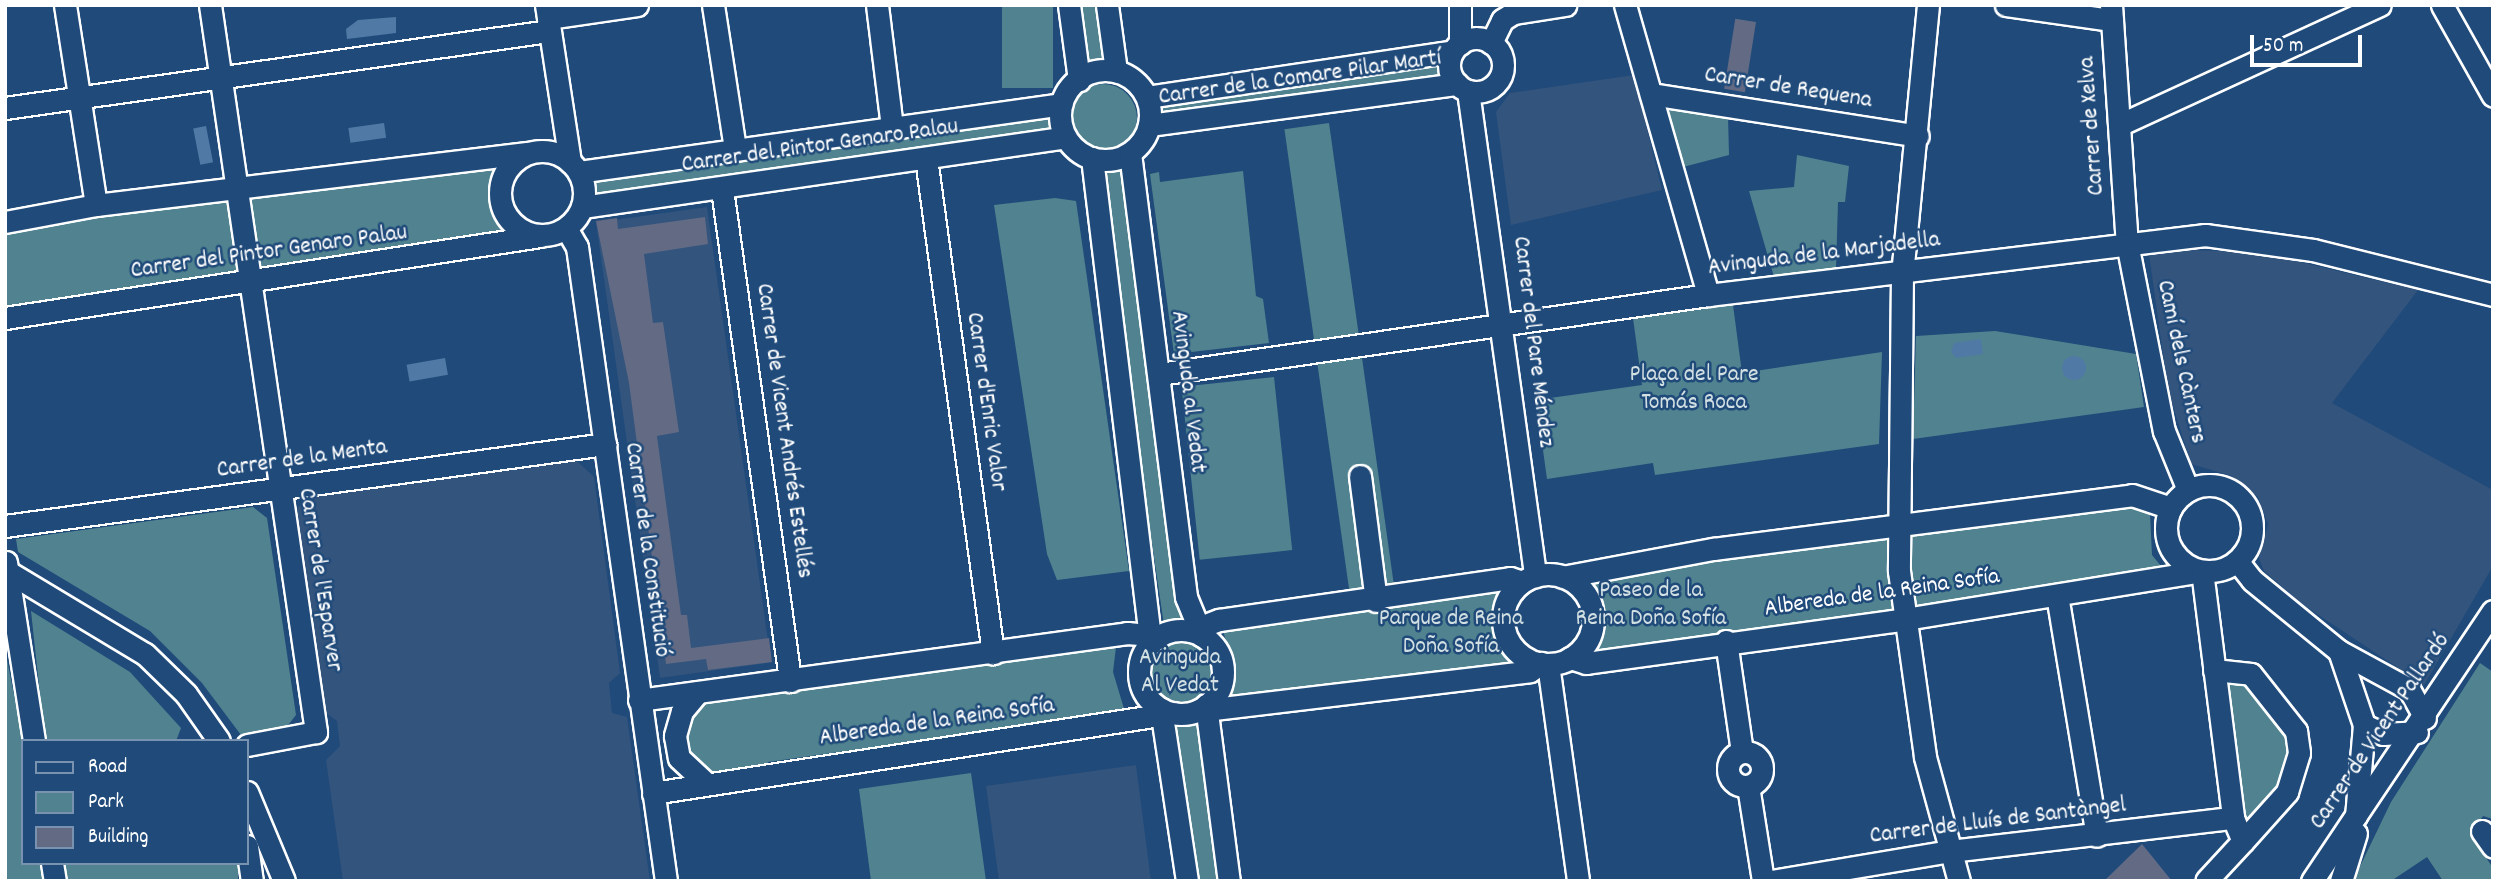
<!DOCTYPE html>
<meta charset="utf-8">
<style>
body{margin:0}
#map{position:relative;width:2498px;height:886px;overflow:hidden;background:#1f4a7a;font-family:Dekko,sans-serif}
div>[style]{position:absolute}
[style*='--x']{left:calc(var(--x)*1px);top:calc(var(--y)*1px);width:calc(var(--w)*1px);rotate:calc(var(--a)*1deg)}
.built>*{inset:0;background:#33547d;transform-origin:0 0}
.green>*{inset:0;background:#50838f;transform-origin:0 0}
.round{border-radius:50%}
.water>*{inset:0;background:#507aa5;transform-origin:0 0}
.building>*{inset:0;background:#626a84;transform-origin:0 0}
.roads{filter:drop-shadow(2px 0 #fff) drop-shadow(-2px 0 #fff) drop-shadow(0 2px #fff) drop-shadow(0 -2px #fff)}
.minor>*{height:21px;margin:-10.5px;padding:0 10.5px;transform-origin:10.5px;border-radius:10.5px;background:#1f4a7a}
.minor>.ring{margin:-10.5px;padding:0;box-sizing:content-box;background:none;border:21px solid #1f4a7a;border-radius:50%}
span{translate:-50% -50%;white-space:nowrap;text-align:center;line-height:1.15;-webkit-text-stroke:5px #1f4a7a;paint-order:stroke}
.street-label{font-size:24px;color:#fff}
.park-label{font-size:24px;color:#d3e0e3}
.frame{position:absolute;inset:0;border:7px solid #fff;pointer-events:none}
.legend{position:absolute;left:21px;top:739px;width:228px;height:126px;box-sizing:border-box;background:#1f4a7a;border:2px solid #7992af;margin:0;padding:9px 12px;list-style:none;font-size:21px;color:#fff}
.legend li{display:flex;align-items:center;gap:14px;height:35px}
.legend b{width:35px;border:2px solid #7992af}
.scale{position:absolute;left:2250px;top:35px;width:112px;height:32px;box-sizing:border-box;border:4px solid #fff;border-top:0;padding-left:9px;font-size:21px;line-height:24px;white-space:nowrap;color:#fff;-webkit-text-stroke:5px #1f4a7a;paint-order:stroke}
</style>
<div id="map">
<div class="built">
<i style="clip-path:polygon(1634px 75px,1662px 190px,1511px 225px,1496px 112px,1510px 93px)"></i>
<i style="left:707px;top:207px;width:460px;height:112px;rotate:82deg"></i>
<i style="clip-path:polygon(2186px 250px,2258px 252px,2418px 290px,2332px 403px,2493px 490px,2493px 566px,2424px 685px,2302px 604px,2264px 571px,2259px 558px,2268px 524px,2258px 497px,2232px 476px,2191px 464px,2168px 390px,2149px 254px)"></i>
<i style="clip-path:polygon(577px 461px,594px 477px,620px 673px,609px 683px,612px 713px,627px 717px,650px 881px,343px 881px,326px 760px,340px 746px,337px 721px,321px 709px,294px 513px,306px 498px)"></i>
<i style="clip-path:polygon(1136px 765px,1151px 881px,999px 881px,986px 786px)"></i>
</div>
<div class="green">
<i style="left:1002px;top:5px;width:51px;height:83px"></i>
<i style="clip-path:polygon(1075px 5px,1099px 5px,1105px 69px,1087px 71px)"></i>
<i style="clip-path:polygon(1453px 51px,1449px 64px,1457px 84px,1149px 125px,1147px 97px)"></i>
<i class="round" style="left:1069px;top:84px;width:68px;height:68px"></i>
<i style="clip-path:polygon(1061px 104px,1065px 137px,582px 207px,583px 182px)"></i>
<i style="clip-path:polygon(1665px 106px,1728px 116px,1729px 155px,1683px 167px)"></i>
<i style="left:1329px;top:123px;width:468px;height:45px;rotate:82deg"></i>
<i style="clip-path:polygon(1797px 155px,1849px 166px,1845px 202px,1838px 202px,1836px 268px,1774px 277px,1749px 191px,1794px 187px)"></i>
<i style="clip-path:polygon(509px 160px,493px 199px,508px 231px,5px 310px,5px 230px)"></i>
<i style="clip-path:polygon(1122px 165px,1185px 621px,1164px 625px,1097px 169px)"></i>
<i style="clip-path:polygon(1243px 171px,1256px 296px,1263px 299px,1269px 343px,1174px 354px,1150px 174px,1159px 172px,1160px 182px)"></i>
<i style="clip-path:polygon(1055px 198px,1076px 201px,1129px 571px,1057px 580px,1047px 554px,994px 205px)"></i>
<i style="clip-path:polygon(1733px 305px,1742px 373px,1882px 352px,1879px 444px,1655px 475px,1653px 463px,1547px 479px,1536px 400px,1642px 385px,1633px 318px)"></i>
<i style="clip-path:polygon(1995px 331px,2136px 354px,2144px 407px,1913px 439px,1916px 336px)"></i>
<i style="left:1274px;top:377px;width:174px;height:93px;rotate:84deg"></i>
<i style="clip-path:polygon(2132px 500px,2150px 513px,2152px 555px,2165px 571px,1590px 662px,1597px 607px,1577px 566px)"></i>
<i style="clip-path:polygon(253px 507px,267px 518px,296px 715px,285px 729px,241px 735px,202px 683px,150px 631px,18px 552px,16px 539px)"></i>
<i style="clip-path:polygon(1517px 576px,1500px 605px,1501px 641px,1530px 671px,1225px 709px,1234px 663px,1219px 620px)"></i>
<i style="clip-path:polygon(31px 611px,130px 672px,181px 728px,176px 741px,45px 741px)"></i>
<i class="round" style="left:1146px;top:639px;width:68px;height:68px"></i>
<i style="clip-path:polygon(1116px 647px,1113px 672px,1125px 712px,768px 762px,768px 768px,726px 774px,703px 769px,685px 747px,685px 724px,709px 698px)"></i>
<i style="clip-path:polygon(5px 649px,23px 741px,23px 863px,41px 863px,43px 881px,5px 881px)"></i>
<i style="clip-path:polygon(2480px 663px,2493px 672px,2493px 819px,2483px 816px,2471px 835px,2493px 868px,2493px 881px,2443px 881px,2427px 857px,2391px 881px,2353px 881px,2391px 802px)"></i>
<i style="clip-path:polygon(2217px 673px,2249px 676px,2292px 733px,2284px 789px,2244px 834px)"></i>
<i style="left:1198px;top:719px;width:164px;height:24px;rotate:82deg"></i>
<i style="clip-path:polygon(971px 773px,986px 881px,871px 881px,859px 789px)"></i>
<i style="left:63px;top:863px;width:175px;height:18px"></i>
</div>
<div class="water">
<i style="clip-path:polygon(396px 17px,396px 33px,347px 39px,346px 29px,358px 20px)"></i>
<i style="left:384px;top:123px;width:15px;height:36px;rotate:82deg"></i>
<i style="left:206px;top:126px;width:37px;height:13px;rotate:79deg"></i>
<i style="clip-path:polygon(1981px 339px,1983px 354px,1956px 358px,1951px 352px,1954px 343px)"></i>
<i class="round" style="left:2062px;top:356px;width:24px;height:24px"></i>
<i style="left:445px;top:358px;width:17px;height:39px;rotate:80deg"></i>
</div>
<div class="building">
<i style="left:1756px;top:22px;width:71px;height:21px;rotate:99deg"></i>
<i style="clip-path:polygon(705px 217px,708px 244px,644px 254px,653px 323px,663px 322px,679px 432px,657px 436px,681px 615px,687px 615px,691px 648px,769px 638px,772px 662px,708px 670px,706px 659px,666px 664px,629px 383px,596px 221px,617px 218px,618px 229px)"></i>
<i style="clip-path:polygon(2142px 844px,2172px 881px,2104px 881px)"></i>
</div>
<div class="roads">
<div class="minor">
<i style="--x:65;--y:5;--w:202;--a:81.2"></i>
<i style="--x:210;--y:5;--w:735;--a:81.7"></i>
<i style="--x:316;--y:732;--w:70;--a:169.3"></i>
<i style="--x:546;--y:5;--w:159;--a:81.3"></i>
<i style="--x:713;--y:5;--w:145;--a:81.3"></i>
<i style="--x:877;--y:5;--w:123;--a:83"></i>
<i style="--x:1069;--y:5;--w:76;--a:82.4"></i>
<i style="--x:1107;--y:5;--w:67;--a:82.2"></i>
<i style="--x:1625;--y:5;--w:302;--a:74"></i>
<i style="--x:1928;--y:5;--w:270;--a:95.5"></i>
<i style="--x:1902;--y:274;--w:297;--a:90.6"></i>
<i style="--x:1899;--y:571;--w:188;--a:82"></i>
<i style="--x:1925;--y:757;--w:129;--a:74.7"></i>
<i style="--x:2006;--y:5;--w:107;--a:8.1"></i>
<i style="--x:2111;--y:5;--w:239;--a:86.2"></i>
<i style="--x:2127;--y:243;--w:192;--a:78.9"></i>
<i style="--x:2164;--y:431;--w:64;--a:67.9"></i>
<i style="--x:2442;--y:5;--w:104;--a:60.7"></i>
<i style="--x:548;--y:18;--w:90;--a:-8.3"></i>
<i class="ring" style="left:1449px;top:38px;width:33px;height:33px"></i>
<i style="--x:1491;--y:43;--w:25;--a:-64"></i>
<i style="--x:1502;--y:20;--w:13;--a:-32"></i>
<i style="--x:1513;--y:13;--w:53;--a:-8.7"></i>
<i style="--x:1460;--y:44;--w:39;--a:-90"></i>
<i class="ring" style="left:1060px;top:70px;width:69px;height:69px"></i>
<i style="--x:1468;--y:91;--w:490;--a:82.1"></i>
<i style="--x:1651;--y:94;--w:270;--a:8.9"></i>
<i style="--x:1147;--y:97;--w:309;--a:-8.5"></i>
<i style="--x:5;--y:108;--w:549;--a:-8.06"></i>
<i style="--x:1149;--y:125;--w:311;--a:-7.6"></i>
<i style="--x:2119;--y:125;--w:287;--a:-24.7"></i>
<i class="ring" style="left:500px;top:151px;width:63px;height:63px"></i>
<i style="--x:1130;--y:153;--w:448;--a:82.8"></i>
<i style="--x:1186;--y:597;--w:42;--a:67.7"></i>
<i style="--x:926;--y:158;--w:500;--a:82.3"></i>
<i style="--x:1092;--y:158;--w:489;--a:83.1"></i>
<i style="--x:579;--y:172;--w:487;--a:-8"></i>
<i style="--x:722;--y:189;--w:497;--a:82.1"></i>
<i style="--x:582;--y:207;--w:488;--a:-8.2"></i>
<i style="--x:5;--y:222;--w:93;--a:-10.6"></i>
<i style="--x:96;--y:205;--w:434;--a:-6.9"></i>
<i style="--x:566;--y:228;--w:22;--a:60"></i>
<i style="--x:577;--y:247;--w:640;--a:82.01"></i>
<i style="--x:5;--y:318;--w:541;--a:-8.71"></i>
<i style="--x:1159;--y:374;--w:555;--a:-8.19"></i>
<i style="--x:1708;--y:295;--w:501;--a:-6.88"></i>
<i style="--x:2205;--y:235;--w:109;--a:7.9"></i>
<i style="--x:2313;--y:250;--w:186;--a:14"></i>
<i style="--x:1360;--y:476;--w:126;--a:82.7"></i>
<i class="ring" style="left:2166px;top:485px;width:65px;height:65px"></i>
<i style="--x:5;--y:526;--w:606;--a:-7.78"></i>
<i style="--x:6;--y:562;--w:181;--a:81.1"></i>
<i style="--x:2238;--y:562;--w:23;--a:52"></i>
<i style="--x:2252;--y:580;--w:112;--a:39.2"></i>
<i style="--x:2339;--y:651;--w:80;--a:28.5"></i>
<i style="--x:2409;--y:689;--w:33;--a:61"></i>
<i style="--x:5;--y:570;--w:163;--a:31"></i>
<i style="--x:145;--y:654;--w:57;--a:44.3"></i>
<i style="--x:186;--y:694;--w:57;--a:54.9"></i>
<i class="ring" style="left:1503px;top:574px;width:69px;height:69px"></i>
<i style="--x:1563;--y:577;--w:153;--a:-10.6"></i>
<i style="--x:1713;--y:549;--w:422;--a:-7.3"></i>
<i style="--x:2132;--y:495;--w:41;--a:18.4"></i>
<i style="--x:2057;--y:595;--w:244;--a:80.6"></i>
<i class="ring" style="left:1139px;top:630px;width:63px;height:63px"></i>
<i style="--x:1190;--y:631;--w:31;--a:-21"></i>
<i style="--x:1219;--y:620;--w:294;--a:-8.2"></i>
<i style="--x:1510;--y:578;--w:13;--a:18"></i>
<i style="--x:1726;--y:641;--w:112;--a:81.8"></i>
<i style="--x:2339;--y:651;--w:78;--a:71.3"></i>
<i style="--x:2364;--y:725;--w:91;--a:95"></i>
<i style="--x:1570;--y:658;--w:17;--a:17"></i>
<i style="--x:1586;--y:663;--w:310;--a:-7.8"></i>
<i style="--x:1893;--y:621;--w:313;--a:-9.2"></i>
<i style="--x:2202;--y:571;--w:249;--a:82.8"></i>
<i style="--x:2233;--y:818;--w:25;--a:67"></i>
<i style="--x:2243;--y:841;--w:54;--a:132.8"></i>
<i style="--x:1548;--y:664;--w:219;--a:82.1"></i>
<i style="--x:2214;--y:670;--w:37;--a:6"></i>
<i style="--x:2251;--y:674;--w:73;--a:51.7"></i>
<i style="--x:2296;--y:731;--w:22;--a:82"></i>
<i style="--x:2299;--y:753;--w:41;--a:107.1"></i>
<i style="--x:2287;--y:792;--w:66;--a:131.9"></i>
<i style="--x:698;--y:692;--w:25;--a:130"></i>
<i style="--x:682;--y:711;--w:26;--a:106"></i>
<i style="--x:675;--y:736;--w:22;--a:80"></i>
<i style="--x:679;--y:758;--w:37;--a:43"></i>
<i style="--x:639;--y:700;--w:493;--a:-7.8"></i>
<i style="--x:1127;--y:633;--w:32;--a:5"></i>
<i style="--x:1206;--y:705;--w:177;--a:82.6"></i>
<i style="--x:1161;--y:709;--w:174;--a:81.4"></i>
<i style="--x:1197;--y:711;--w:335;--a:-6.8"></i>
<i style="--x:1530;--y:671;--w:14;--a:-36"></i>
<i style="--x:2364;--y:725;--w:21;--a:25"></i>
<i style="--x:2383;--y:734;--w:34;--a:-3"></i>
<i class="ring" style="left:1728px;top:752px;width:13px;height:13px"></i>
<i style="--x:1748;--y:786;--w:96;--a:81"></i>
<i style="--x:247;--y:792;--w:96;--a:67.4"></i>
<i style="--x:653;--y:793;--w:526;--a:-8.75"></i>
<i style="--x:2482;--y:831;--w:19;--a:55"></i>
<i style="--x:247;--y:846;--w:35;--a:82"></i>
<i style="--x:52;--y:863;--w:18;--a:81"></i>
<i style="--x:1771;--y:881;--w:181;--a:-9.5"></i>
<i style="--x:1950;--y:851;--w:285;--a:-6.7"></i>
<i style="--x:2312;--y:881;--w:325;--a:-56.2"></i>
<i style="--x:2341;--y:881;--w:50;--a:-72.6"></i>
</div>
</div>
<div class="street-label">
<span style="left:1300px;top:79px;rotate:-8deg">Carrer de la Comare Pilar Martí</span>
<span style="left:1788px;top:89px;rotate:9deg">Carrer de Requena</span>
<span style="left:2093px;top:126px;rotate:-94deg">Carrer de Xelva</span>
<span style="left:820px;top:147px;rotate:-8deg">Carrer del Pintor Genaro Palau</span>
<span style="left:269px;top:253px;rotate:-8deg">Carrer del Pintor Genaro Palau</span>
<span style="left:1824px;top:255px;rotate:-7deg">Avinguda de la Marjadella</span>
<span style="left:1532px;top:342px;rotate:83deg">Carrer del Pare Méndez</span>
<span style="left:2180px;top:362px;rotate:78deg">Camí dels Cànters</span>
<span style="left:1187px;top:392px;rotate:83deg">Avinguda al Vedat</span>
<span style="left:985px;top:402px;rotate:82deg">Carrer d'Enric Valor</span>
<span style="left:783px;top:431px;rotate:82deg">Carrer de Vicent Andrés Estellés</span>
<span style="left:302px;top:460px;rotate:-8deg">Carrer de la Menta</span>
<span style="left:646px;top:550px;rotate:82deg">Carrer de la Constitució</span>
<span style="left:319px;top:580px;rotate:81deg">Carrer de l'Esparver</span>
<span style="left:1882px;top:594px;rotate:-8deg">Albereda de la Reina Sofía</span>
<span style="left:937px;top:723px;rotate:-8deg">Albereda de la Reina Sofía</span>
<span style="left:2381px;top:732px;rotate:-56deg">Carrer de Vicent Pallardó</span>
<span style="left:1998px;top:822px;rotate:-7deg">Carrer de Lluís de Santàngel</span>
</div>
<div class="park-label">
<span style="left:1694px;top:390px">Plaça del Pare<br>Tomás Roca</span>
<span style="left:1651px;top:606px">Paseo de la<br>Reina Doña Sofía</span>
<span style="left:1451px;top:634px">Parque de Reina<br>Doña Sofía</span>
<span style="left:1180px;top:673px">Avinguda<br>Al Vedat</span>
</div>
<div class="frame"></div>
<ul class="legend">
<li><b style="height:9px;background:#1f4a7a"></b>Road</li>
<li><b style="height:19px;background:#50838f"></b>Park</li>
<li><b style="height:19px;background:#626a84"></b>Building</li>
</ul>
<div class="scale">50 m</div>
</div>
